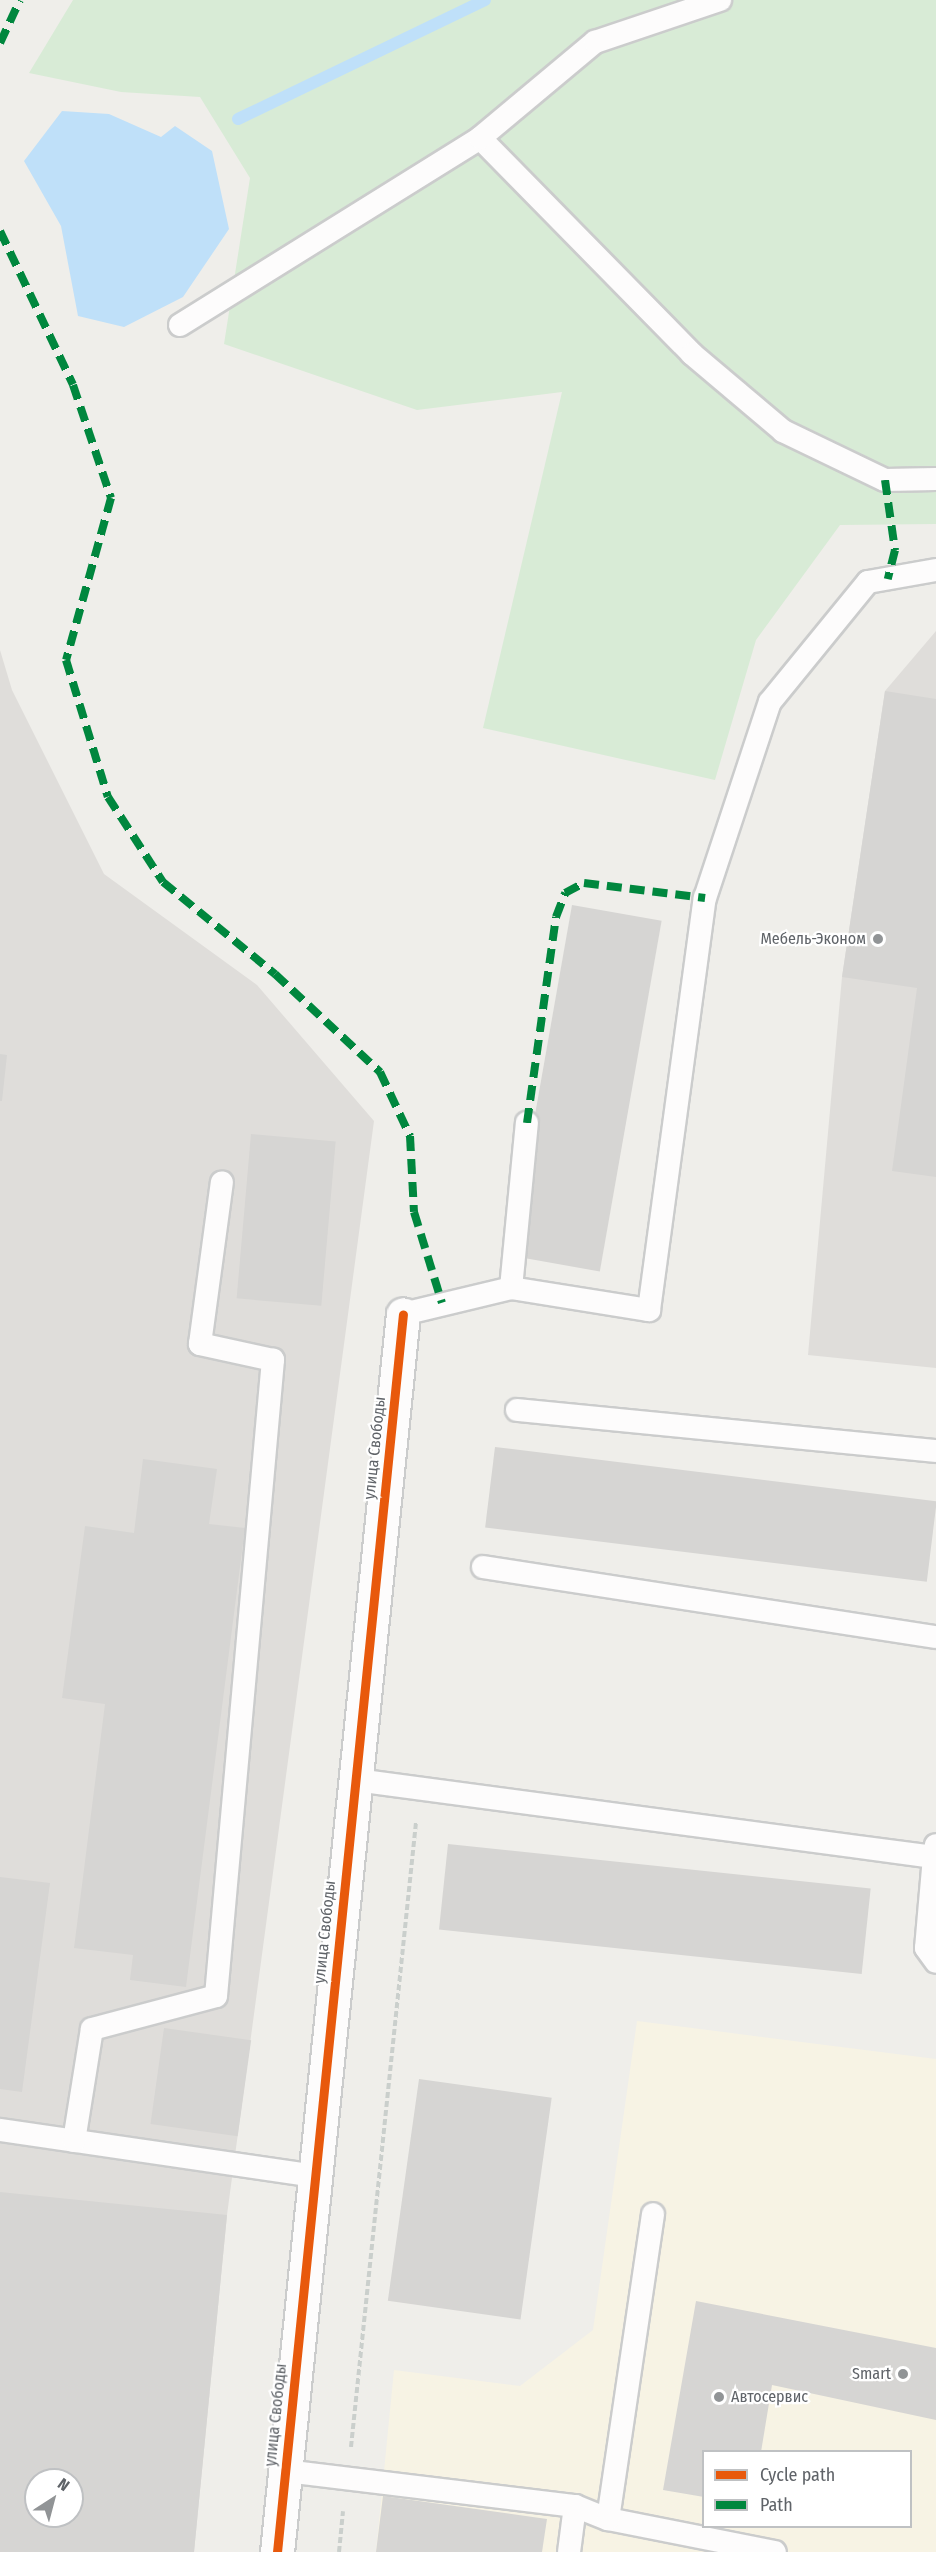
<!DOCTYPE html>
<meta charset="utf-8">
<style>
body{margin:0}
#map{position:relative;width:936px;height:2552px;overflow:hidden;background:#efeeea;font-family:"Fira Sans Condensed",sans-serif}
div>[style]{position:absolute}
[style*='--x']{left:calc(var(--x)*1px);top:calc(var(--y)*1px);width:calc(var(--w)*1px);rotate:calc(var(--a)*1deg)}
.commercial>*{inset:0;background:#f7f3e4}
.industrial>*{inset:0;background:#dfddda}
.green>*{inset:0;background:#d8ebd6}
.water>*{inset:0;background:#bfe0f9}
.stream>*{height:12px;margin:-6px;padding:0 6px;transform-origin:6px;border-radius:6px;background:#bfe0f9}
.building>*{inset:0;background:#d6d5d3;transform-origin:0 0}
.path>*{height:4px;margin-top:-2px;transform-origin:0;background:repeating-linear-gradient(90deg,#cacfcc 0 6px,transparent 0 9px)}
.roads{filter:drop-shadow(2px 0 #cbcccc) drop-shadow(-2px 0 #cbcccc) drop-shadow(0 2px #cbcccc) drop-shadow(0 -2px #cbcccc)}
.service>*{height:22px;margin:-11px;padding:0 11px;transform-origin:11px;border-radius:11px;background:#fdfcfc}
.minor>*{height:33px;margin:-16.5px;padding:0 16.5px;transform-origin:16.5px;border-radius:16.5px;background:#fdfcfc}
.quiet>*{height:8px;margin-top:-4px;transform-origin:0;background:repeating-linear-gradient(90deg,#00873e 0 15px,transparent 0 23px)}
.cycleway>*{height:9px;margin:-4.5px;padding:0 4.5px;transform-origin:4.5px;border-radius:4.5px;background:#e8590c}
.dots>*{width:16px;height:16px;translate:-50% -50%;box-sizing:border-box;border:3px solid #fff;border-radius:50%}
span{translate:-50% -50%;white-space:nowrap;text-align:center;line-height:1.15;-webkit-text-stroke:4.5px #fff;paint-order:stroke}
.poi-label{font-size:16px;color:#5f6368}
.right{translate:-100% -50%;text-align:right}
.left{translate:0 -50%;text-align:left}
.street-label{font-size:16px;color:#5f6368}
.legend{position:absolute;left:702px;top:2450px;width:210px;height:78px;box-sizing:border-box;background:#fff;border:2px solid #bfc1c3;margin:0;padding:8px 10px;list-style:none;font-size:18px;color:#5f6368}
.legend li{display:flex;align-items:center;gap:12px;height:30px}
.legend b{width:30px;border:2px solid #bfc1c3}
.north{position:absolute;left:24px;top:2468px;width:60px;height:60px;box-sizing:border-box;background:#fff;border:2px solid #bfc1c3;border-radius:50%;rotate:36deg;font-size:16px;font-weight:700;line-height:24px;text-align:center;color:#5f6368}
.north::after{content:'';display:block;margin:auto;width:21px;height:27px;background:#919496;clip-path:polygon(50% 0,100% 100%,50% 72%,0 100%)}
</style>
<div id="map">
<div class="commercial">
<i style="clip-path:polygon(evenodd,637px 2021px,936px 2059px,936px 2552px,376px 2552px,394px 2370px,520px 2386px,593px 2330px,637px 2021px,704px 2452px,910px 2452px,910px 2526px,704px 2526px,704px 2452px)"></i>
</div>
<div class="industrial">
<i style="clip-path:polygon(936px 631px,936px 1368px,808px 1355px,842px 977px,885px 691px)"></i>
<i style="clip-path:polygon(evenodd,0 650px,12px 690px,104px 874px,257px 985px,374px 1121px,227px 2215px,194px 2552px,0 2552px,0 650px,36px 2480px,72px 2480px,72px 2516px,36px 2516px,36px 2480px)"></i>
</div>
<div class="green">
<i style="clip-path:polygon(73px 0,936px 0,936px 524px,840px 525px,756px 640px,715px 780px,483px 728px,562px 392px,417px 410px,224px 344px,250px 178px,200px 97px,121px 92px,29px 73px)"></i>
</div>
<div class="water">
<i style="clip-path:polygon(62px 111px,109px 114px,161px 137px,175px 126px,212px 151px,229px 229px,183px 297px,124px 327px,78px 316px,61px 226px,24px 161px)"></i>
</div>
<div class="stream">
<i style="--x:238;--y:119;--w:274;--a:-25.7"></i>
</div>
<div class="building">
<i style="clip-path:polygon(885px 691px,936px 699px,936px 1177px,892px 1171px,917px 988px,842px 977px)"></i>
<i style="left:572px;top:905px;width:91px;height:356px;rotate:10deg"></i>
<i style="clip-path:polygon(0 1054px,7px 1055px,2px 1101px,0 1101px)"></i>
<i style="left:251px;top:1134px;width:85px;height:165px;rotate:5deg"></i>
<i style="left:495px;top:1447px;width:445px;height:81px;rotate:7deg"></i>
<i style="clip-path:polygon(143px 1459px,217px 1469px,209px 1524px,245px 1528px,186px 1987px,130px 1980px,133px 1955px,74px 1948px,105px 1704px,62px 1698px,85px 1526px,134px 1533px)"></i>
<i style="left:448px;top:1844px;width:425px;height:86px;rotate:6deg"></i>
<i style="clip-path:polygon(0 1877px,50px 1883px,22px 2092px,0 2089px)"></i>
<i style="left:164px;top:2028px;width:88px;height:97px;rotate:8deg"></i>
<i style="left:419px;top:2079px;width:134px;height:224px;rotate:8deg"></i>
<i style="clip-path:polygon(evenodd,0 2192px,227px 2215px,194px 2552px,0 2552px,0 2192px,36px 2480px,72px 2480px,72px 2516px,36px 2516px,36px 2480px)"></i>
<i style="clip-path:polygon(696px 2301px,936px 2348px,936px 2420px,772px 2385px,761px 2452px,704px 2452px,704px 2497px,663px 2490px)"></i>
<i style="clip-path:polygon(383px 2496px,547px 2519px,542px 2552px,376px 2552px)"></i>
</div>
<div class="path">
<i style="--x:351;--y:2447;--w:628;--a:-84.06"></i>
<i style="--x:339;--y:2552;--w:41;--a:-84.4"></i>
</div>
<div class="roads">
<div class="service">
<i style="--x:480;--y:138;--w:303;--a:45.5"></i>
<i style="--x:692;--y:354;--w:119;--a:40.2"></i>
<i style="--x:783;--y:431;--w:113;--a:25.7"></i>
<i style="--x:885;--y:480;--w:51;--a:-1.1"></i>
<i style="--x:180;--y:325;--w:354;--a:-31.9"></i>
<i style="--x:480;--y:138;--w:150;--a:-39.9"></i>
<i style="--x:595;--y:42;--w:132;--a:-18.6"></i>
<i style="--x:511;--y:1288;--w:166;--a:-84.5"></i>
<i style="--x:403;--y:1314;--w:111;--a:-13.5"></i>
<i style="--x:511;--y:1288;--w:140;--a:9.1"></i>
<i style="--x:649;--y:1310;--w:416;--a:-82.3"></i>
<i style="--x:705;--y:898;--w:206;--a:-71.7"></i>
<i style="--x:770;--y:702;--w:155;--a:-50.8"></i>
<i style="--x:868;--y:582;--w:69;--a:-10"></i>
<i style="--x:517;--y:1410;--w:421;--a:5.6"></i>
<i style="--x:483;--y:1567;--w:458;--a:8.8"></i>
<i style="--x:356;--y:1780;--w:583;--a:7.59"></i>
<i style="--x:934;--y:1857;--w:12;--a:-81"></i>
<i style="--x:934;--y:1857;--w:91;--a:95"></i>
<i style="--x:926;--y:1948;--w:17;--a:54"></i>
<i style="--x:0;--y:2130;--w:318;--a:8.3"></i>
<i style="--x:74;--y:2141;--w:113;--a:-80.9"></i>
<i style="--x:92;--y:2029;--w:128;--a:-14.9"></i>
<i style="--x:216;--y:1996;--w:639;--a:-84.88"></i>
<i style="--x:273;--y:1360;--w:75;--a:-167.6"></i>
<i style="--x:200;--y:1344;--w:163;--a:-82.3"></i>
<i style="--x:285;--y:2471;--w:292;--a:6.9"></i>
<i style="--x:575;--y:2506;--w:46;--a:97.4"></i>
<i style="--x:575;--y:2506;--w:35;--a:22"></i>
<i style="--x:608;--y:2519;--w:170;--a:11.2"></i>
<i style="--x:608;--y:2519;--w:308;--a:-81.6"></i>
</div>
<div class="minor">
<i style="--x:277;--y:2552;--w:1244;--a:-84.19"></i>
</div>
</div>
<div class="quiet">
<i style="--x:0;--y:43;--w:47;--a:-65.1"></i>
<i style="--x:0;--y:231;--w:170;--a:64.6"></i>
<i style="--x:73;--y:385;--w:119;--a:71.4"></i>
<i style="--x:111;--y:498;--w:168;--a:105.5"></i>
<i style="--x:66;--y:660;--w:143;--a:73"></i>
<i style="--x:108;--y:797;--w:101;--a:57.1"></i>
<i style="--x:163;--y:882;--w:145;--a:39.4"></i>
<i style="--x:275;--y:974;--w:144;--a:43"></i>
<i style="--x:380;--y:1072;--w:71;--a:64.9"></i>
<i style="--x:410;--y:1136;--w:76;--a:87"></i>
<i style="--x:414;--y:1212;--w:95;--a:72.9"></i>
<i style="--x:885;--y:480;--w:71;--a:81.9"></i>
<i style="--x:895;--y:550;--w:30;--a:104"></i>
<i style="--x:527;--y:1123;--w:208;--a:-82"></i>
<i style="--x:556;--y:917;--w:26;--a:-69"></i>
<i style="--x:565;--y:893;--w:21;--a:-28"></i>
<i style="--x:584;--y:883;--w:122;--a:7.1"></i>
</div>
<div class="cycleway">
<i style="--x:277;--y:2552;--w:1244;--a:-84.19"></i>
</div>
<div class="dots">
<i style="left:878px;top:939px;background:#919496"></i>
<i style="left:903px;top:2374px;background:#919496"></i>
<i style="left:719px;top:2397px;background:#919496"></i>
</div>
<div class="poi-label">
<span class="right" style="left:866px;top:939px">Мебель-Эконом</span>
<span class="right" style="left:891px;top:2374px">Smart</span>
<span class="left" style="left:731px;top:2397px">Автосервис</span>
</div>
<div class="street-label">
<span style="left:375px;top:1448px;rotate:-84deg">улица Свободы</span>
<span style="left:325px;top:1932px;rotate:-84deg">улица Свободы</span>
<span style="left:276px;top:2415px;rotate:-84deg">улица Свободы</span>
</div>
<ul class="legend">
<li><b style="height:8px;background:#e8590c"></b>Cycle path</li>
<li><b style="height:8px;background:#00873e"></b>Path</li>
</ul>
<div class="north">N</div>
</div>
